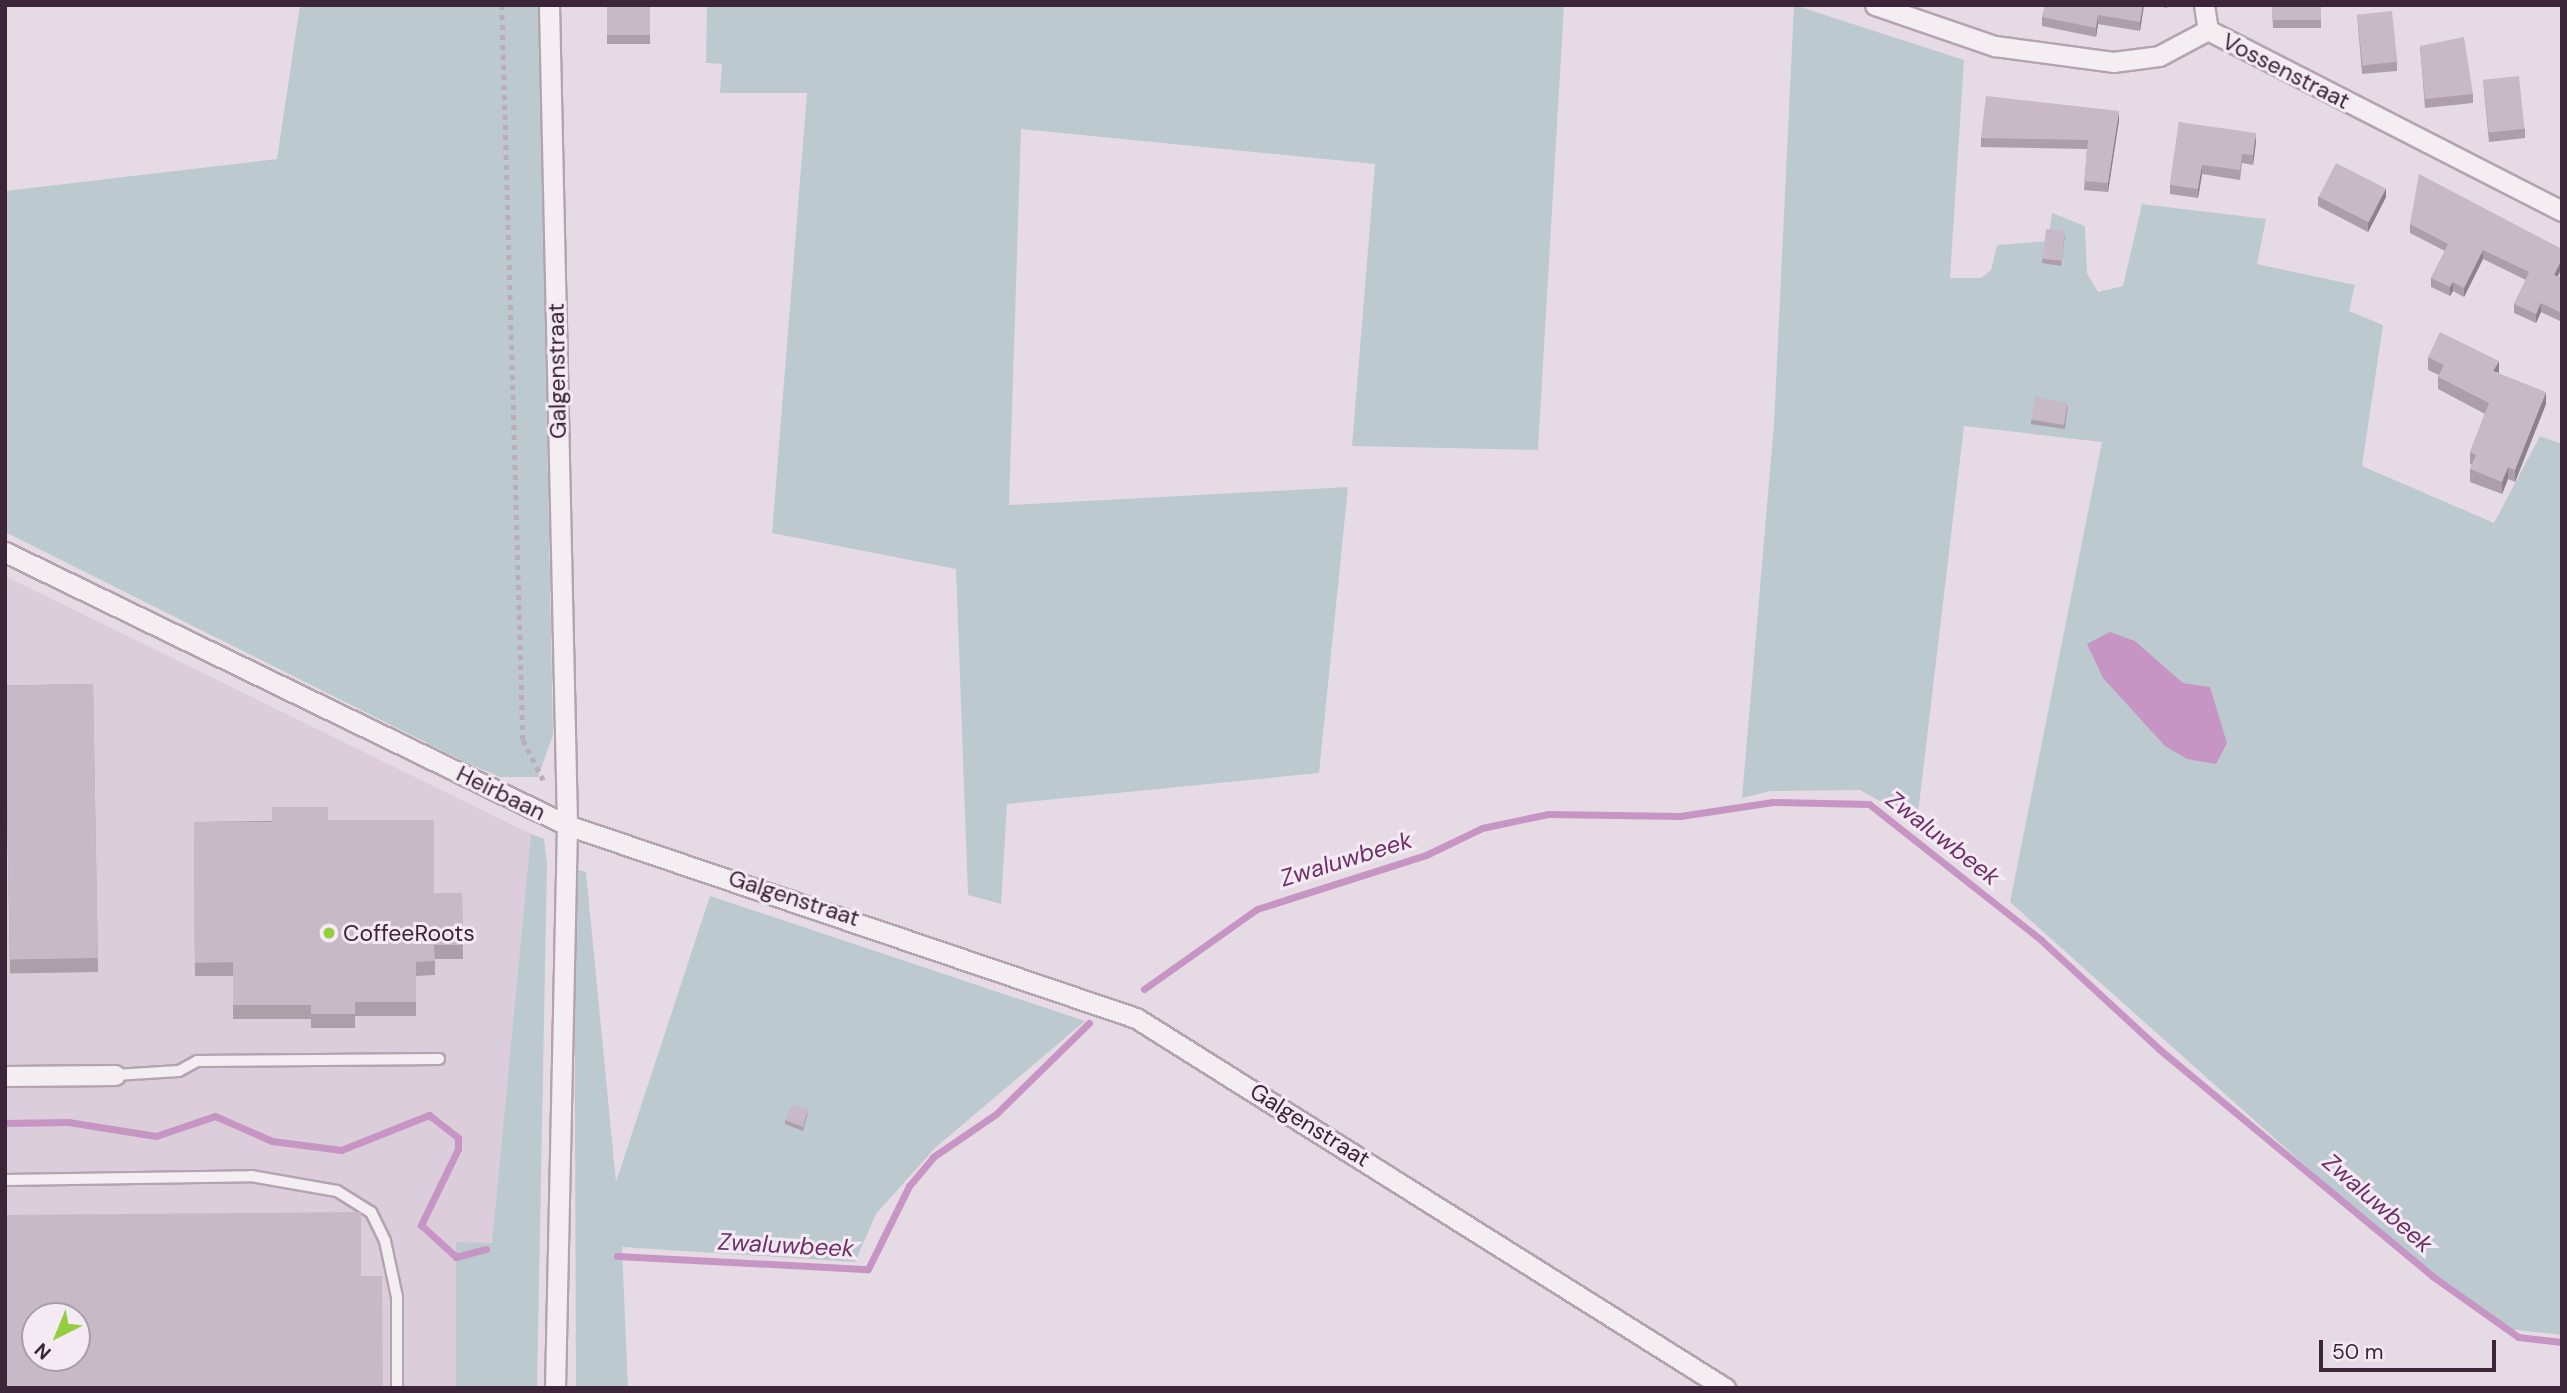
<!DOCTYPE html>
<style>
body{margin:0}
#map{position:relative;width:2567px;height:1393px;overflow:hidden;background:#e6dbe4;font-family:"DM Sans",sans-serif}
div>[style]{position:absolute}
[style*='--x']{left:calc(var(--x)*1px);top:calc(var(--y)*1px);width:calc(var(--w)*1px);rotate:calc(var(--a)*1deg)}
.built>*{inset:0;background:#dbcdd9}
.green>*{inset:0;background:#bccad0}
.water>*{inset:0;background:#c795c4}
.stream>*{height:7px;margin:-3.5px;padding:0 3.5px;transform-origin:3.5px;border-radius:3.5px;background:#c795c4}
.path>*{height:4.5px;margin-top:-2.25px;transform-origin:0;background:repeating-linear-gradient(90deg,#b9aeb7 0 5px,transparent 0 10px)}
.roads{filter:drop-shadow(2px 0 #b3a4b0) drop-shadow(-2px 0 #b3a4b0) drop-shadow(0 2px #b3a4b0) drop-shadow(0 -2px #b3a4b0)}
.lane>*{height:10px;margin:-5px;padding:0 5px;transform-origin:5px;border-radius:5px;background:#f4eef3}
.street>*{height:19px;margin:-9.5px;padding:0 9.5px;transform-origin:9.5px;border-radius:9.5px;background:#f4eef3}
.wall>*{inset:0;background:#ac9faa;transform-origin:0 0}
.shaded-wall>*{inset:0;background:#8c828b}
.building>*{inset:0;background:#c8b9c6;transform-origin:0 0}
.dots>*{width:19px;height:19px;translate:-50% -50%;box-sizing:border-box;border:4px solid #f4eaf3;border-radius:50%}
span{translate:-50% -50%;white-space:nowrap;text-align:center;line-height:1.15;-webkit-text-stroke:6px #f4eaf3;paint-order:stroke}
.street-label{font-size:23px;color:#3c2538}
.poi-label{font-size:23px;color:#3c2538}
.left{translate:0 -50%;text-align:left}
.water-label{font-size:24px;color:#6f3069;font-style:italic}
.frame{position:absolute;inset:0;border:7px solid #3c2538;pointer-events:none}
.north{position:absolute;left:21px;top:1302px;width:70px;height:70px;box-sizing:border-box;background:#f4eaf3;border:2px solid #aa9ba8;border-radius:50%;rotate:223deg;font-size:19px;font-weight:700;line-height:28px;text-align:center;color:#3c2538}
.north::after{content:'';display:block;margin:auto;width:24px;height:32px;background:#95cd3e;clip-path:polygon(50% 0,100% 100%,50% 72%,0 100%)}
.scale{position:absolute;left:2319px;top:1340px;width:177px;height:32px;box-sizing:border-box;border:4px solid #3c2538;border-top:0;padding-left:9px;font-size:21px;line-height:24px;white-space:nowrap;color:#3c2538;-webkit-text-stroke:5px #f4eaf3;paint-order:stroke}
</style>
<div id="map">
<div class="built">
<i style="clip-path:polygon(evenodd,5px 576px,531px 834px,492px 1244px,456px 1243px,456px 1388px,5px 1388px,5px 576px,35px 1316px,77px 1316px,77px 1358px,35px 1358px,35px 1316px)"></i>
</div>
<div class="green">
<i style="clip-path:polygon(300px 5px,539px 5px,553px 735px,538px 777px,500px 777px,465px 762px,5px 532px,5px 191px,277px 159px)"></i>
<i style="clip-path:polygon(707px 5px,1564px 5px,1538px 450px,1352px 446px,1375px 164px,1021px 129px,1009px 505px,1348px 487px,1319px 773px,1007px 804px,1001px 904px,968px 895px,956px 569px,772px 533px,807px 93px,720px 93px,722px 64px,706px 63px)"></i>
<i style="clip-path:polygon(1794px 5px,1964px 60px,1950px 278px,1981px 278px,1991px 270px,1997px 245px,2048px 241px,2052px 213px,2085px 226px,2087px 273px,2098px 292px,2123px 286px,2142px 204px,2266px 219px,2257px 264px,2355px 285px,2349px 311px,2383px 325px,2362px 466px,2494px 523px,2540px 436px,2562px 444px,2562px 1335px,2507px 1329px,2422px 1270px,2010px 902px,2102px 442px,1964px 426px,1917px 822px,1860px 790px,1770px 791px,1742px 798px,1774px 424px)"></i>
<i style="clip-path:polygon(531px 834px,544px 839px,547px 864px,537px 1388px,456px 1388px,456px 1242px,492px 1243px)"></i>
<i style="clip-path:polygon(574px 869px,586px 872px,616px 1182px,710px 896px,1085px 1021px,935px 1148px,876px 1214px,855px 1262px,622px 1247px,628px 1388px,576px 1388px)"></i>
</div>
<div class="water">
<i style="clip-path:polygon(2110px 632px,2135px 641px,2183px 683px,2210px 687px,2227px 743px,2216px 764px,2187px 759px,2165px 746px,2103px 678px,2087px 644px)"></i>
</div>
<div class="stream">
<i style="--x:1144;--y:989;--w:138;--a:-35.3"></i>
<i style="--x:1257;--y:909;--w:177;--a:-17.7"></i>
<i style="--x:1426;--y:855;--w:62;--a:-25.7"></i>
<i style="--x:1482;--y:828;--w:67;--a:-12"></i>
<i style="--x:1548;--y:814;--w:132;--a:0.9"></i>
<i style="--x:1680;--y:816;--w:94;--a:-8.6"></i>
<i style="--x:1773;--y:802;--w:96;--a:1.2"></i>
<i style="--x:1869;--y:804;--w:219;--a:38.3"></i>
<i style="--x:2041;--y:940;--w:161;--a:42.7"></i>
<i style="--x:2159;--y:1049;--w:355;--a:39.7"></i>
<i style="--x:2432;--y:1276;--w:105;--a:35.3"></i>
<i style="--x:2518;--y:1337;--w:44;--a:6.5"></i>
<i style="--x:5;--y:1123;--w:63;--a:-0.9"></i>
<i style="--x:68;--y:1122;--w:89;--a:9"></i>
<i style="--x:156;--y:1136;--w:62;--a:-18.7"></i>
<i style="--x:215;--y:1116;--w:62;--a:23.7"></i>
<i style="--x:272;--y:1141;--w:70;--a:7.4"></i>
<i style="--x:341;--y:1150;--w:95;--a:-21.7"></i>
<i style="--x:429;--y:1115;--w:37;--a:38"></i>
<i style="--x:458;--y:1138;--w:11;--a:90"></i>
<i style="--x:458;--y:1149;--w:85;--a:116"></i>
<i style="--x:421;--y:1225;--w:47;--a:42.4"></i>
<i style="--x:456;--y:1257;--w:31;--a:-15"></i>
<i style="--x:617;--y:1256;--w:251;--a:3"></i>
<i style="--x:868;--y:1269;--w:93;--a:-63.7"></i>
<i style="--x:909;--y:1186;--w:38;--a:-50"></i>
<i style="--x:933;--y:1157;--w:76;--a:-34.3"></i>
<i style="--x:996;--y:1114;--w:130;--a:-44.4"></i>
</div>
<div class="path">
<i style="--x:502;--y:5;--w:735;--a:88.36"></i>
<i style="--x:523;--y:740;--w:46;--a:62.9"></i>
</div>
<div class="roads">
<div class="lane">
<i style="--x:115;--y:1075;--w:64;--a:-3.6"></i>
<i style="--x:179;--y:1071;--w:21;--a:-29"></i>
<i style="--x:197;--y:1061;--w:242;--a:-0.5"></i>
<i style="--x:5;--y:1180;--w:246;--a:-0.9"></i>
<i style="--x:251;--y:1176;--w:87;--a:9.9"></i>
<i style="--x:337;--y:1191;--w:40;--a:32"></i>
<i style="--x:371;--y:1212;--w:32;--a:64"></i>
<i style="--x:385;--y:1241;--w:57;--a:77.9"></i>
<i style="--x:397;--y:1297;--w:91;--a:90"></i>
</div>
<div class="street">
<i style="--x:549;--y:5;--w:820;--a:88.74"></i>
<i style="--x:567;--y:825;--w:563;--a:91.22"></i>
<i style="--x:1875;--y:5;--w:127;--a:18.9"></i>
<i style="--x:1995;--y:46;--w:119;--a:7.7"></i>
<i style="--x:2113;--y:62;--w:46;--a:-7.4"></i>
<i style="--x:2159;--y:56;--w:55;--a:-28"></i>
<i style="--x:2204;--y:5;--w:25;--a:81"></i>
<i style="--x:2208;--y:30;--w:398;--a:27.1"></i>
<i style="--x:5;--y:552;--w:625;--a:25.91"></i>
<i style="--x:567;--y:825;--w:601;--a:18.74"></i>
<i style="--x:1136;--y:1018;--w:696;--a:32.14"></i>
<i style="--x:5;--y:1076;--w:110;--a:-0.5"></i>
</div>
</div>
<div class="wall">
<i style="left:607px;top:5px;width:43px;height:39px"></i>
<i style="clip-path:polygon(2045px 5px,2144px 5px,2140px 31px,2098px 24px,2096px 37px,2042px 26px,2042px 17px)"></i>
<i style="clip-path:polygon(2153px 5px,2168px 5px,2167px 8px)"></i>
<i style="clip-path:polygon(2272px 5px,2333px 5px,2321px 6px,2321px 28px,2273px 28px)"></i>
<i style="clip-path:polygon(2357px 14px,2397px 62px,2397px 71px,2362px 74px)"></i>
<i style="clip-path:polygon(2420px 46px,2473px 94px,2473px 103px,2425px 108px)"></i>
<i style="clip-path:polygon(2483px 80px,2525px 129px,2525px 138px,2489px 142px)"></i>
<i style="clip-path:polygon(2119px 120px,2108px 192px,2084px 190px,2087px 149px,1981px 147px,1981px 138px)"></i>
<i style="clip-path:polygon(2179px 122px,2256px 142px,2253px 165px,2242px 163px,2240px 180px,2202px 174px,2198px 198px,2170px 194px,2170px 185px)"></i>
<i style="clip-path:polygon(2318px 197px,2386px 197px,2368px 232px,2318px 206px)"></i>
<i style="clip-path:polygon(2410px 224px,2562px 249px,2562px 268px,2558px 276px,2562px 278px,2562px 322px,2541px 312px,2536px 323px,2514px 313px,2514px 304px,2526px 280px,2483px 259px,2464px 297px,2453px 291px,2450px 296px,2431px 287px,2431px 278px,2445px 251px,2410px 233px)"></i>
<i style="clip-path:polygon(2065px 236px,2061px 266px,2042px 263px,2042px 259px)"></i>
<i style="clip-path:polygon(2428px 357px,2499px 374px,2546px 404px,2515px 482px,2508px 479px,2502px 494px,2470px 482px,2470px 469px,2472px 465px,2470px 464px,2470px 452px,2485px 414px,2438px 389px,2438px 377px,2439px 375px,2428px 370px)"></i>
<i style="clip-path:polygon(2068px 406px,2065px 429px,2031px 424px,2031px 420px)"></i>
<i style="left:93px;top:684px;width:288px;height:88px;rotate:89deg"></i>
<i style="clip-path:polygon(328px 820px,434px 893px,462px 893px,463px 959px,435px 959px,435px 975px,416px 976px,416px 1016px,355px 1016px,355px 1028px,311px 1028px,311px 1019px,233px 1019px,233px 976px,195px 976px,194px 822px)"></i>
<i style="clip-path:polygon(808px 1113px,803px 1131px,785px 1124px,785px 1120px)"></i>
</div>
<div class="shaded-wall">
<i style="clip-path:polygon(2143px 5px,2144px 5px,2140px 31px,2140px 22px)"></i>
<i style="clip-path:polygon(2098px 15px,2098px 24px,2096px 37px,2096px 28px)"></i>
<i style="clip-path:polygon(2119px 111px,2119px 120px,2108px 192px,2108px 183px)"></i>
<i style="clip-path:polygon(2256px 133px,2256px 142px,2253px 165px,2253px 155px)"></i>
<i style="clip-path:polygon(2202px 165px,2202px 174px,2198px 198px,2198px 189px)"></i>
<i style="clip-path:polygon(2386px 188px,2386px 197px,2368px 232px,2368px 223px)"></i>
<i style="clip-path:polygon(2483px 250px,2483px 259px,2464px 297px,2464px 288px)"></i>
<i style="clip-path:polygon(2562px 259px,2562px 268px,2554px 284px,2554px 275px)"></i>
<i style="clip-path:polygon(2453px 282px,2453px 291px,2450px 296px,2450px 287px)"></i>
<i style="clip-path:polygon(2541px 303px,2541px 312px,2536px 323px,2536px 314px)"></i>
<i style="clip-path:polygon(2499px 361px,2499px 373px,2493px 371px)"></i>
<i style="clip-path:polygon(2546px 392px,2546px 404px,2515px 482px,2515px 470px)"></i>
<i style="clip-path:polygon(2508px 467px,2508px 479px,2502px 494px,2502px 482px)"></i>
</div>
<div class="building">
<i style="left:607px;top:5px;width:43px;height:30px"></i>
<i style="clip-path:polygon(2045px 5px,2143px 5px,2140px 22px,2098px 15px,2096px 28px,2042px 17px)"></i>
<i style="left:2272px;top:5px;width:49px;height:15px"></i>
<i style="left:2392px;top:11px;width:51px;height:35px;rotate:84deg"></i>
<i style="clip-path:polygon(2464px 37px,2473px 94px,2425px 99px,2420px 46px)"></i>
<i style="left:2519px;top:76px;width:53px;height:36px;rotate:84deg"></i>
<i style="clip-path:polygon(1986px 96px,2119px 111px,2108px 183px,2084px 181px,2088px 140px,1981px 138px)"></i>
<i style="clip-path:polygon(2179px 122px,2256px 133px,2253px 155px,2242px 154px,2240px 170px,2202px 165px,2198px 189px,2170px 185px)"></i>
<i style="left:2336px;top:163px;width:56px;height:38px;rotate:27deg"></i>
<i style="clip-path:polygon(2419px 174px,2562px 249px,2562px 259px,2554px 275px,2562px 278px,2562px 313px,2541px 303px,2536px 314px,2514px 304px,2529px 272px,2483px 250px,2464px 288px,2453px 282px,2450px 287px,2431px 278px,2448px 244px,2410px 224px)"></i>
<i style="left:2046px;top:229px;width:19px;height:30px;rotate:6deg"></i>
<i style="clip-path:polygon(2440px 332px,2499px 361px,2493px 371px,2546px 392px,2515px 470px,2508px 467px,2502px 482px,2470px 469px,2476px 455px,2470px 452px,2489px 403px,2438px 377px,2444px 365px,2428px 357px)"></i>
<i style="left:2035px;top:397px;width:33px;height:23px;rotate:9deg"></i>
<i style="left:93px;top:684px;width:274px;height:88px;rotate:89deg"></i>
<i style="clip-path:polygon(272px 807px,328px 807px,328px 820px,434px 820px,434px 893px,462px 893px,463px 945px,434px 945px,435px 961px,416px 962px,416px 1002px,355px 1002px,355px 1014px,311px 1014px,311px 1005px,233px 1005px,233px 962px,195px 963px,194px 822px,272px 822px)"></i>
<i style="clip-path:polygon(792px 1105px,808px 1109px,803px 1127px,785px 1120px)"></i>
<i style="clip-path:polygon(evenodd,361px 1212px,361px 1276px,382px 1276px,383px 1388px,5px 1388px,5px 1215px,361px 1212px,35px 1316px,77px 1316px,77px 1358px,35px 1358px,35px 1316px)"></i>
</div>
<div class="dots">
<i style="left:329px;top:933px;background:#95cd3e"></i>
</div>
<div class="street-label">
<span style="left:2286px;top:71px;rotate:27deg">Vossenstraat</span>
<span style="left:557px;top:371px;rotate:-91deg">Galgenstraat</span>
<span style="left:501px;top:793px;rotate:26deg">Heirbaan</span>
<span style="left:794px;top:898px;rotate:18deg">Galgenstraat</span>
<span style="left:1310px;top:1125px;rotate:32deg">Galgenstraat</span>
</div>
<div class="poi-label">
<span class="left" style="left:343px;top:933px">CoffeeRoots</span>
</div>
<div class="water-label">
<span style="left:1943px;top:838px;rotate:38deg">Zwaluwbeek</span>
<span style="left:1346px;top:859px;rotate:-17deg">Zwaluwbeek</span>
<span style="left:2378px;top:1203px;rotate:41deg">Zwaluwbeek</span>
<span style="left:786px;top:1245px;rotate:3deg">Zwaluwbeek</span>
</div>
<div class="frame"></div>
<div class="north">N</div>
<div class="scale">50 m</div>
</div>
